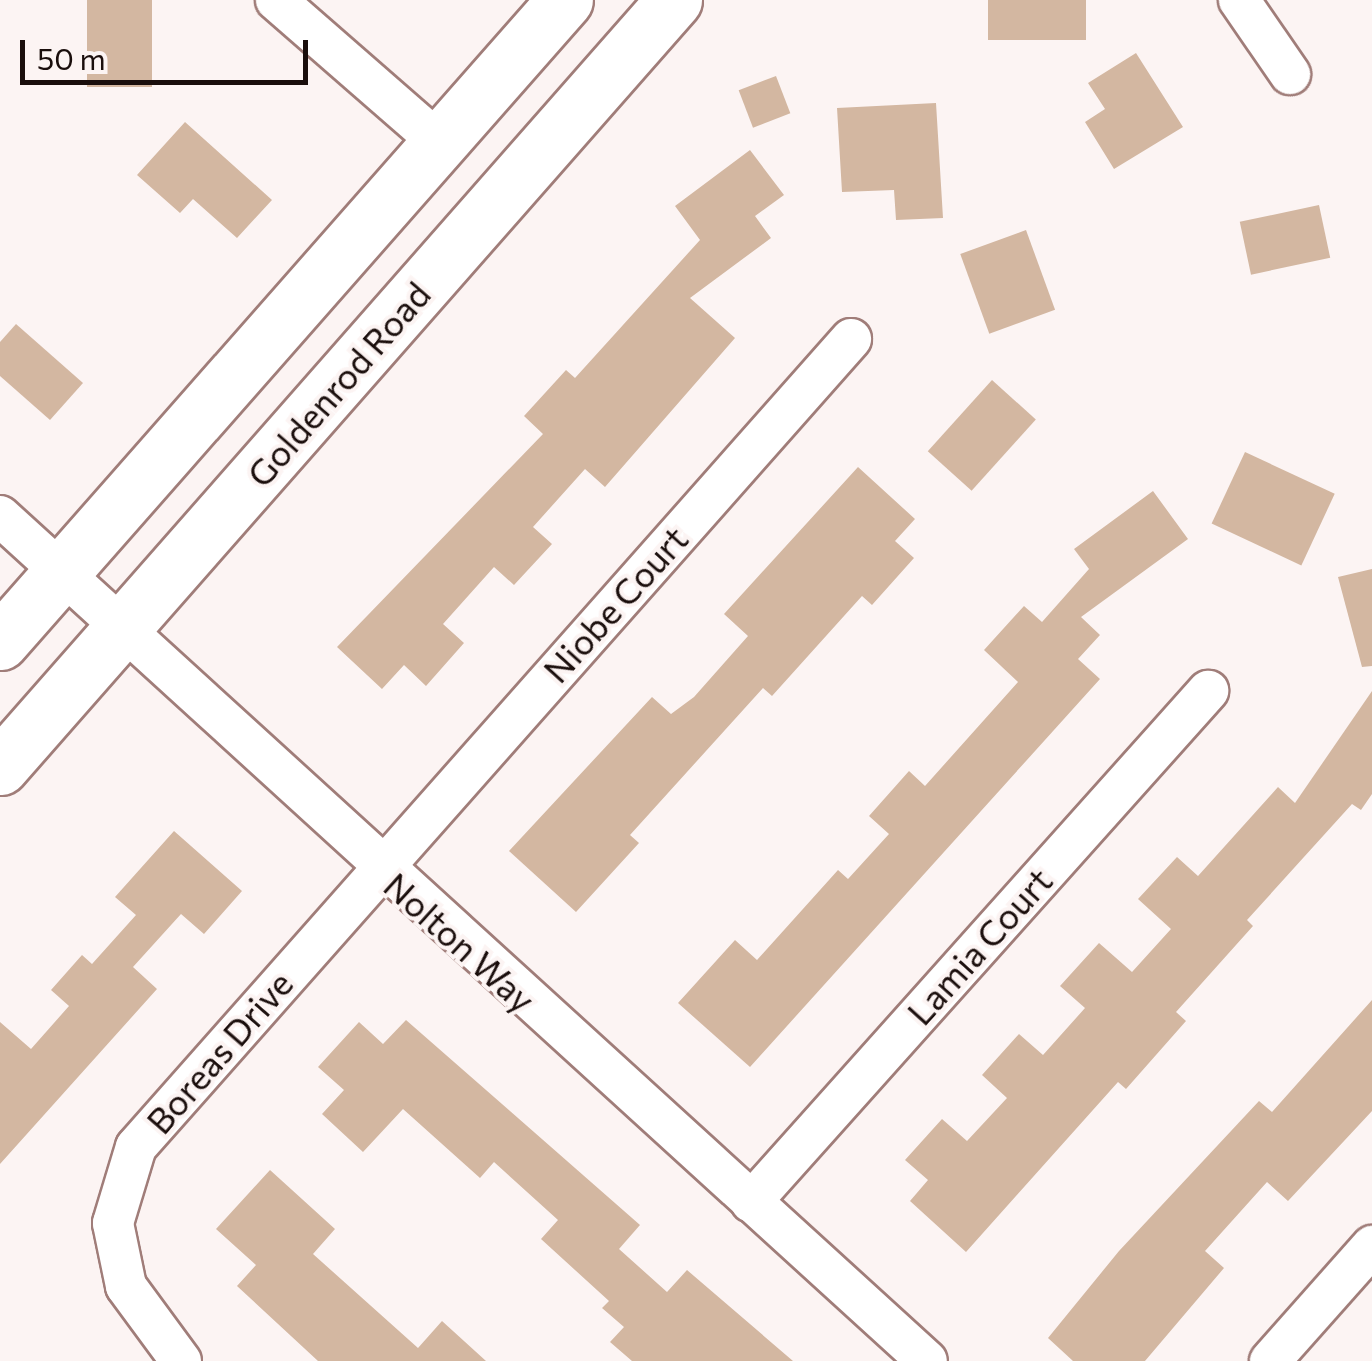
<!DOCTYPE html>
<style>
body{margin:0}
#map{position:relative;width:1372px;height:1361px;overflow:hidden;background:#fcf4f3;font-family:Commissioner,sans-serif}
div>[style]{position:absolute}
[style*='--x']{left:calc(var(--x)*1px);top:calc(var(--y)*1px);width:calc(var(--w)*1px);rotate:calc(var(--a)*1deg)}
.building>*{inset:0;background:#d3b7a1;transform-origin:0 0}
.roads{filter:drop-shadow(2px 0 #a07d79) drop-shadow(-2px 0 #a07d79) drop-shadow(0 2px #a07d79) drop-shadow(0 -2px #a07d79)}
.minor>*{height:40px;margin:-20px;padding:0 20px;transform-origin:20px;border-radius:20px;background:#fff}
.secondary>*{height:55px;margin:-27.5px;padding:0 27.5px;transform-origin:27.5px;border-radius:27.5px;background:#fff}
span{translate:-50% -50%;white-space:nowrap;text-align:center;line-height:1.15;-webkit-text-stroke:8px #fcf4f3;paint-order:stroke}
.street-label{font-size:35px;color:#1a0e0c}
.scale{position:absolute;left:20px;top:40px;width:288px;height:45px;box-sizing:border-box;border:5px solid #1a0e0c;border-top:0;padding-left:12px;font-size:30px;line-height:35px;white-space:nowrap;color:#1a0e0c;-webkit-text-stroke:8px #fcf4f3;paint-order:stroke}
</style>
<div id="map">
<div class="building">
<i style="left:87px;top:0;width:65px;height:87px"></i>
<i style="left:988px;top:0;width:98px;height:40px"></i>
<i style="clip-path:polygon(1136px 53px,1183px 127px,1114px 169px,1085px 122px,1105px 109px,1088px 83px)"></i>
<i style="left:776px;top:76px;width:40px;height:40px;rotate:69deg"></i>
<i style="clip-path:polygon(936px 103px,943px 218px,896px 220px,894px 190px,842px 192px,837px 108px)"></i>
<i style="clip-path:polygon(185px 122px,272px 200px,237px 238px,193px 199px,180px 213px,137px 175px)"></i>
<i style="clip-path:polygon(750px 150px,784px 195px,755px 216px,771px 238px,690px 298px,735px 338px,605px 487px,585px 469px,533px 527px,552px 544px,514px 585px,494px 567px,443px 624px,464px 643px,426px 686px,404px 665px,382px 689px,337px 647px,543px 434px,524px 416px,566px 370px,575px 378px,700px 240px,675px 206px)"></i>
<i style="left:1319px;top:205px;width:54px;height:81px;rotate:78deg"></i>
<i style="left:1026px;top:230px;width:85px;height:70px;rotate:70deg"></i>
<i style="clip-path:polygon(16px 324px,83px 383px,50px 420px,0 376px,0 342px)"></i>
<i style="left:992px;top:380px;width:59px;height:96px;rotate:42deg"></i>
<i style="left:1245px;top:452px;width:99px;height:79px;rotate:25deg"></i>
<i style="clip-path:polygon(858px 467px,915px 519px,895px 541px,914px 558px,872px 605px,862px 596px,772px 696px,763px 688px,630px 835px,639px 843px,576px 912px,509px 851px,652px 697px,671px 714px,694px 697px,748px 636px,724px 614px)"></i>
<i style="clip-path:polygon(1153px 491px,1188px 539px,1081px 617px,1100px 635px,1078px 659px,1100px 679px,750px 1067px,678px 1003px,735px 940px,757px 960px,838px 870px,848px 879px,889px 834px,869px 816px,909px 771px,925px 786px,1018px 682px,984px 650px,1024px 606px,1042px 622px,1089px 569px,1074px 549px)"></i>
<i style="clip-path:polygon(1372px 569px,1372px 666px,1362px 667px,1338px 577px)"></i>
<i style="clip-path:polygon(1372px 691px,1372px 794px,1361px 810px,1352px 804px,1247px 920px,1253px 926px,1176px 1012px,1186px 1021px,1126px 1089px,1118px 1082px,966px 1252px,910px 1201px,928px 1180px,905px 1160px,942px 1119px,967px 1141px,1007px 1098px,982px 1075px,1019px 1034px,1043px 1055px,1085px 1008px,1060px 986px,1099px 943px,1132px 972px,1171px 929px,1138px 899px,1177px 857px,1198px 876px,1278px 787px,1295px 803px)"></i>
<i style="clip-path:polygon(174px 831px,242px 891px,204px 934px,181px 914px,133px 967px,157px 989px,0 1164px,0 1022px,31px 1049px,69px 1006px,51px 990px,82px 955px,92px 964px,136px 915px,115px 897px)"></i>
<i style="clip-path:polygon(1372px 1000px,1372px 1111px,1288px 1201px,1267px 1182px,1205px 1251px,1224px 1268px,1145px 1361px,1073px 1361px,1048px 1338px,1119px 1251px,1259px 1101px,1272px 1112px)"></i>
<i style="clip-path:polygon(406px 1020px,640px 1225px,619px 1249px,667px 1292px,687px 1270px,793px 1361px,632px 1361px,610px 1342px,624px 1327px,602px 1308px,609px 1301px,541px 1239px,558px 1220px,494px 1162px,480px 1178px,403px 1109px,363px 1152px,322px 1114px,344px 1090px,318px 1067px,359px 1022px,383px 1044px)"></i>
<i style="clip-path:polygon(270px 1170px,335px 1229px,313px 1254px,418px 1348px,442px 1321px,486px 1361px,318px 1361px,237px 1286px,256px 1265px,216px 1229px)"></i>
</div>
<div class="roads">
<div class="minor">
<i style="--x:276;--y:0;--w:218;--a:41.1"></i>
<i style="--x:1239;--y:0;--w:90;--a:55.4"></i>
<i style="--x:0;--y:516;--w:1254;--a:42.35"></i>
<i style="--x:751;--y:1202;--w:686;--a:-48.19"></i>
<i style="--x:181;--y:1361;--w:93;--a:-126.3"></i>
<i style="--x:126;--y:1286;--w:64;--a:-101.7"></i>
<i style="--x:113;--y:1223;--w:79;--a:-73.2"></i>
<i style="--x:136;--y:1147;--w:1079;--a:-48.49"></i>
<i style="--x:1270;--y:1361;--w:154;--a:-48.4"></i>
</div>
<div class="secondary">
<i style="--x:0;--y:642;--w:855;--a:-48.65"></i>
<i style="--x:0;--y:767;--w:1021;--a:-48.69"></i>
</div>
</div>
<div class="street-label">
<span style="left:338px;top:384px;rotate:-49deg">Goldenrod Road</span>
<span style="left:615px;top:604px;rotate:-48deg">Niobe Court</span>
<span style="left:460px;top:942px;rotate:42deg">Nolton Way</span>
<span style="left:979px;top:946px;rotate:-48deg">Lamia Court</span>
<span style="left:219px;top:1052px;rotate:-49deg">Boreas Drive</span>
</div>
<div class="scale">50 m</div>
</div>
